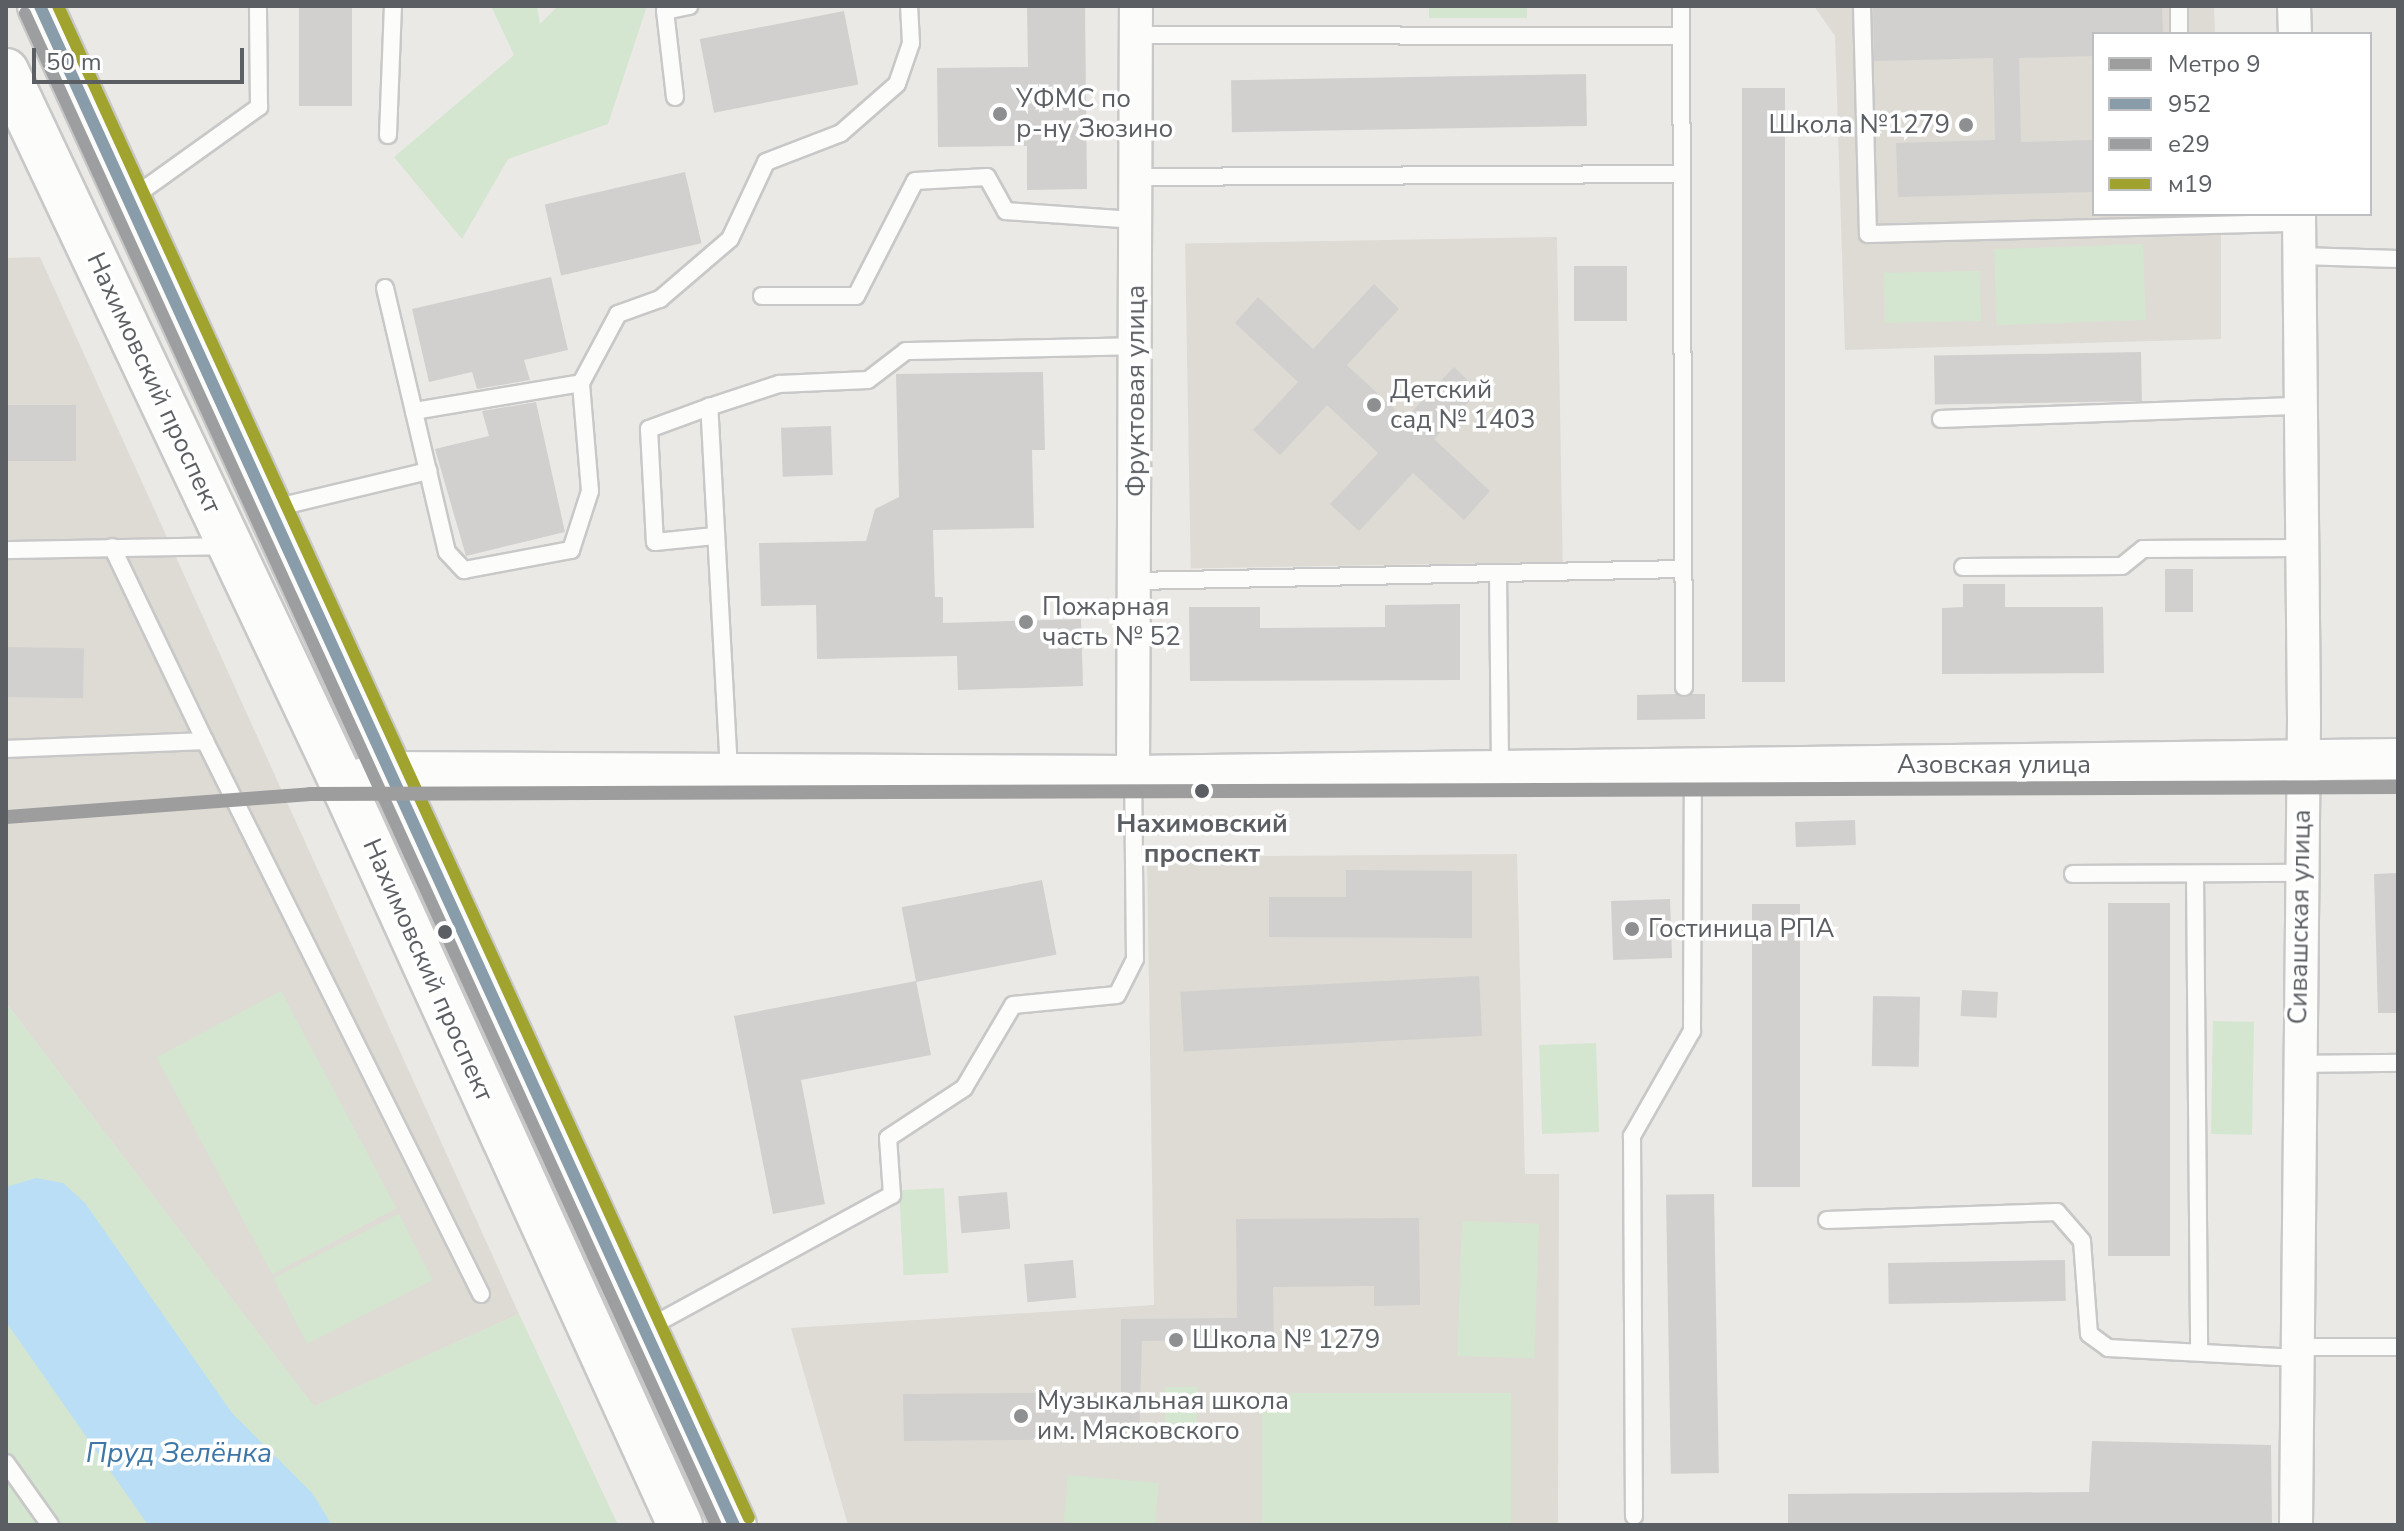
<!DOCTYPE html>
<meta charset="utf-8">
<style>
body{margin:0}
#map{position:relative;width:2404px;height:1531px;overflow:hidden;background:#ebe9e5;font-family:"Nunito Sans",sans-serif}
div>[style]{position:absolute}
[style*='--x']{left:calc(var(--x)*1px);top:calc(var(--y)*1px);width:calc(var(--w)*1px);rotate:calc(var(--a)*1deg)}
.education>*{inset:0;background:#dedbd5;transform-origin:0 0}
.green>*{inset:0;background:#d4e6d0;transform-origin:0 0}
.water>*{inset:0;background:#b9def6}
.building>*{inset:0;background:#d1d0ce;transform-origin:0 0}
.roads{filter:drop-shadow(2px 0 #c7c8c7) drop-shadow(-2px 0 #c7c8c7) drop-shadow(0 2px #c7c8c7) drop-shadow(0 -2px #c7c8c7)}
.service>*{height:16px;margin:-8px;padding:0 8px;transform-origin:8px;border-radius:8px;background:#fcfcfb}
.minor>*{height:32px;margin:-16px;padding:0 16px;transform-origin:16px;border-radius:16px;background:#fcfcfb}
.tertiary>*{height:40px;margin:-20px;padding:0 20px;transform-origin:20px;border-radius:20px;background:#fcfcfb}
.secondary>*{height:44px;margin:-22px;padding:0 22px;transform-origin:22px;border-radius:22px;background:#fcfcfb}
.bus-1>*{height:12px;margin:-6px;padding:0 6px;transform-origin:6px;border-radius:6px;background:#899ca9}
.bus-2>*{height:12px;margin:-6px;padding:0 6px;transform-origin:6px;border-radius:6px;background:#9c9ea0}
.bus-3>*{height:12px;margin:-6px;padding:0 6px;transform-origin:6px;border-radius:6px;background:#a0a42f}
.metro-1>*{height:14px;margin:-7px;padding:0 7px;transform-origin:7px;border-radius:7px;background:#9d9d9d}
.dots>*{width:22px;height:22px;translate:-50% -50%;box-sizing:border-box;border:4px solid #fff;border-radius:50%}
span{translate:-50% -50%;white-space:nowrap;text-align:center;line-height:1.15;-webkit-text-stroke:7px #fff;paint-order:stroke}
.poi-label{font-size:26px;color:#5b5f63}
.left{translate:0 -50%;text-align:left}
.right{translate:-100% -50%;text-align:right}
.street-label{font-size:26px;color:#5b5f63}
.stop-label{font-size:26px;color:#5b5f63;font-weight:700}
.water-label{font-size:28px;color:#3e76a6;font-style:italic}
.frame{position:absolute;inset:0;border:8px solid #5b5f63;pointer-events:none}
.legend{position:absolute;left:2092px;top:32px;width:280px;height:184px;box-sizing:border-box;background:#fff;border:2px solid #bdbfc1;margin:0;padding:10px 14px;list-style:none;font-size:24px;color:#5b5f63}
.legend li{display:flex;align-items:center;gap:16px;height:40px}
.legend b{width:40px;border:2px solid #bdbfc1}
.scale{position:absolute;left:32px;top:48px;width:212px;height:36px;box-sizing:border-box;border:4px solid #5b5f63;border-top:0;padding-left:10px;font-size:24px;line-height:28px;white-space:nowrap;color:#5b5f63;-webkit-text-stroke:6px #fff;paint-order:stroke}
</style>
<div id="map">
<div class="education">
<i style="clip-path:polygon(1814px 6px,2214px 6px,2215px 34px,2094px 34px,2094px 214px,2221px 214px,2221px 339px,1845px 350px,1835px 36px)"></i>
<i style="left:1557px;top:237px;width:325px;height:372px;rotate:89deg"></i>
<i style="clip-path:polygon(40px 257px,519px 1314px,314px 1407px,6px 1003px,6px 258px)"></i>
<i style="clip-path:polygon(1517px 854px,1525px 1174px,1559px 1174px,1558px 1525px,848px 1525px,791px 1328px,1154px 1305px,1147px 857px)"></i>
</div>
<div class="green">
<i style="clip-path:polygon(491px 6px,537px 6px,540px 24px,558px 6px,647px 6px,608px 124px,508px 159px,462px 239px,394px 157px,514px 55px)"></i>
<i style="left:1429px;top:6px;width:98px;height:12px"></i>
<i style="left:2143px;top:244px;width:76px;height:149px;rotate:88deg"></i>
<i style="left:1980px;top:271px;width:50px;height:96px;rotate:89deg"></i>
<i style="left:281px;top:991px;width:246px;height:141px;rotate:62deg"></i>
<i style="clip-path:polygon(6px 1003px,314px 1406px,519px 1314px,618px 1525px,6px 1525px)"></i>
<i style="left:2213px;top:1021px;width:41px;height:113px;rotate:1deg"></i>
<i style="left:1596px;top:1043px;width:89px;height:57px;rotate:88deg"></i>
<i style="left:944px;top:1188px;width:85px;height:45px;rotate:87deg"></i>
<i style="left:399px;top:1214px;width:74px;height:141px;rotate:63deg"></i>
<i style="left:1462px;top:1221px;width:77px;height:135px;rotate:2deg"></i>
<i style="left:1165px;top:1387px;width:32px;height:52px"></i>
<i style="left:1262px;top:1393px;width:249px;height:132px"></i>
<i style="left:1068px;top:1475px;width:91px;height:47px;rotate:5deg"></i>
</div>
<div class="water">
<i style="clip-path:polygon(36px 1178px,63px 1183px,85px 1203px,232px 1413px,312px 1493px,332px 1525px,148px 1525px,6px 1322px,6px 1187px)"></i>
</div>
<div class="building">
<i style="left:299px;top:6px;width:53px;height:100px"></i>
<i style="clip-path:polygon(1027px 6px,1085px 6px,1087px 189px,1027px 190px,1027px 146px,938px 147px,937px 68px,1028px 67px)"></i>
<i style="clip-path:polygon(1873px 6px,2162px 6px,2163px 34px,2094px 34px,2094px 56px,2019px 58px,2021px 142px,2094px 140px,2094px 192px,1898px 197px,1896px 143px,1995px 140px,1993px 58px,1874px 61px)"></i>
<i style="left:844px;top:11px;width:75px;height:147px;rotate:79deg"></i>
<i style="left:1586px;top:74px;width:52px;height:355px;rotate:89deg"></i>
<i style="left:1742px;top:88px;width:43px;height:594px"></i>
<i style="left:685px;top:172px;width:73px;height:144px;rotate:77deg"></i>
<i style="left:1574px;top:266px;width:53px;height:55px"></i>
<i style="clip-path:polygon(551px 277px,568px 350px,524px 360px,530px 380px,477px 389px,472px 372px,429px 382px,412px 309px)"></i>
<i style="clip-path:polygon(1374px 284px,1399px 309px,1347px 365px,1405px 419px,1454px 367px,1479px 391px,1434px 439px,1490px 491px,1464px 520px,1413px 473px,1359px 531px,1330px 504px,1378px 453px,1327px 405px,1280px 455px,1253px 430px,1298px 382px,1235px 323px,1258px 297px,1313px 349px)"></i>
<i style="left:2141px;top:352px;width:49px;height:207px;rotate:89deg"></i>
<i style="clip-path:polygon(1043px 372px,1045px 450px,1032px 450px,1034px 528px,933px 530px,935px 597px,943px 597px,943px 623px,1081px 619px,1083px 686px,958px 690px,957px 656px,817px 659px,816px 605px,761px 606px,759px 543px,866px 541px,875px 509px,899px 497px,896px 374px)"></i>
<i style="clip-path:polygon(536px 402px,565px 532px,466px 556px,435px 449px,489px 436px,482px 411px)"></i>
<i style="left:76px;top:405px;width:56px;height:70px;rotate:90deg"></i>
<i style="left:831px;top:426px;width:49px;height:50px;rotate:88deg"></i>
<i style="left:2165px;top:569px;width:28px;height:43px"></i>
<i style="clip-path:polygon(1963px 584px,2005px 584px,2005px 607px,2103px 607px,2104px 673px,1942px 674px,1942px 608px,1963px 607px)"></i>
<i style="clip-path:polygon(1460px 604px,1460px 680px,1190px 681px,1189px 607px,1260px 607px,1260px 628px,1385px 627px,1385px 605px)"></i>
<i style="left:6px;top:647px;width:78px;height:50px;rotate:1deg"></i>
<i style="clip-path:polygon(1676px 694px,1705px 694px,1705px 719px,1637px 720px,1637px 695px)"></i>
<i style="left:1855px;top:820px;width:25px;height:60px;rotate:88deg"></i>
<i style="clip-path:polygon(1346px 870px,1472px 871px,1472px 938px,1269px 937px,1269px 897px,1346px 897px)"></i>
<i style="clip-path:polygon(2398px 873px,2398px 1013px,2378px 1013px,2374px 874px)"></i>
<i style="left:1042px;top:880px;width:76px;height:143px;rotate:79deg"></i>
<i style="left:1670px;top:899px;width:59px;height:59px;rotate:88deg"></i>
<i style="left:2108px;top:903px;width:62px;height:353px"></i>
<i style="left:1752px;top:904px;width:48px;height:283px"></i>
<i style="left:1479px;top:976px;width:60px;height:299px;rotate:87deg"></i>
<i style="clip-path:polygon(916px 981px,931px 1055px,801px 1080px,825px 1204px,773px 1214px,734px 1016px)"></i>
<i style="left:1962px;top:990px;width:36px;height:26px;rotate:3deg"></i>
<i style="left:1873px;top:996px;width:47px;height:70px;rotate:1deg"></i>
<i style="left:1007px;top:1192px;width:37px;height:49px;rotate:85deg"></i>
<i style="left:1714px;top:1194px;width:279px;height:48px;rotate:89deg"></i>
<i style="clip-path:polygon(1419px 1218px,1420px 1305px,1374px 1306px,1374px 1286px,1273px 1287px,1274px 1339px,1142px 1341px,1139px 1439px,904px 1441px,903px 1394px,1121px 1392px,1121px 1319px,1237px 1318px,1236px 1219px)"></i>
<i style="left:1073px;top:1260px;width:38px;height:49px;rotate:85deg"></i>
<i style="left:2065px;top:1260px;width:41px;height:177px;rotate:89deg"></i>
<i style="clip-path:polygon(2092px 1441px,2271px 1445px,2272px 1525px,1788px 1525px,1788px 1494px,2089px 1492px)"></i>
</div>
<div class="roads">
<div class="service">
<i style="--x:1681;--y:6;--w:681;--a:89.75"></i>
<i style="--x:1862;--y:6;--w:228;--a:88.5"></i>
<i style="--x:1868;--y:234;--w:431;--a:-1.5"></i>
<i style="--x:2179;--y:6;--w:28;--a:90"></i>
<i style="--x:1136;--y:35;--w:544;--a:0.11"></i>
<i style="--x:675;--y:97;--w:87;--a:-96.6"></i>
<i style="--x:665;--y:11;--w:25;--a:-12"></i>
<i style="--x:388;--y:135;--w:129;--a:-87.8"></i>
<i style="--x:1136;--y:177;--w:543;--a:-0.32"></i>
<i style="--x:129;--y:200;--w:160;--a:-35.6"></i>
<i style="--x:259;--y:107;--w:101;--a:-90.6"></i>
<i style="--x:2300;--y:256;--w:98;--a:1.8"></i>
<i style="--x:385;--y:288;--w:271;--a:76.8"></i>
<i style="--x:447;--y:552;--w:25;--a:47"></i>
<i style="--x:464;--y:570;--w:109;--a:-10.6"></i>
<i style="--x:571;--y:550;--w:62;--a:-72.1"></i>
<i style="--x:590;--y:491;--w:108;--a:-94.8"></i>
<i style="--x:581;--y:383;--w:78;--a:-61.8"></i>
<i style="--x:618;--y:314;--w:45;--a:-19.7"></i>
<i style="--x:660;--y:299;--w:92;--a:-40.6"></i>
<i style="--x:730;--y:239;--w:85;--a:-64.9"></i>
<i style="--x:766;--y:162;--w:80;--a:-21.1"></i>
<i style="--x:841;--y:133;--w:74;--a:-41.2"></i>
<i style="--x:897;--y:84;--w:43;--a:-71.1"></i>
<i style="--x:911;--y:43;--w:37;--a:-93"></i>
<i style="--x:762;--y:296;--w:94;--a:0"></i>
<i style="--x:856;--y:296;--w:129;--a:-62.8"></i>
<i style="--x:915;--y:181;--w:72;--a:-3.2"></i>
<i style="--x:987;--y:177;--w:39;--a:61"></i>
<i style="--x:1006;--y:211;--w:130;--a:4"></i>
<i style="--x:709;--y:407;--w:64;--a:159.9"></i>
<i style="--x:649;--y:429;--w:113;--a:87"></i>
<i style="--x:655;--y:542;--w:60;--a:-5.7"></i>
<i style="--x:414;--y:411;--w:169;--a:-9.5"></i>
<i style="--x:1941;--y:419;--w:358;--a:-2.1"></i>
<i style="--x:270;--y:509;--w:163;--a:-13.5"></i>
<i style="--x:6;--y:550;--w:220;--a:-1"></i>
<i style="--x:1963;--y:567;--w:159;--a:-0.4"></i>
<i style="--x:2122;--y:566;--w:27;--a:-39"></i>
<i style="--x:2143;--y:549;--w:158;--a:-0.4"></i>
<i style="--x:1498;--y:573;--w:197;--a:89.4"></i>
<i style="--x:1136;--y:581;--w:547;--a:-1.26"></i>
<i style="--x:205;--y:741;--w:618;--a:63.48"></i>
<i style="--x:6;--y:749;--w:199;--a:-2.3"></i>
<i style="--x:205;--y:741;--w:215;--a:-115.6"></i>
<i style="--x:729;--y:771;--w:365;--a:-93.1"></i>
<i style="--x:709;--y:407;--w:74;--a:-18.2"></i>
<i style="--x:779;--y:384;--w:89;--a:-2.6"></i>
<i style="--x:868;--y:380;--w:48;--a:-37.3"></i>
<i style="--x:906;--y:351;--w:230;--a:-1.2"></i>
<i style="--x:2073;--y:874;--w:228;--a:-0.3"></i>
<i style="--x:2195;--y:874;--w:477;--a:89.5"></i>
<i style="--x:2298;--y:1064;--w:100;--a:-0.6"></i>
<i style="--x:1827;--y:1220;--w:230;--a:-2"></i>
<i style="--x:2057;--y:1212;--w:38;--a:49"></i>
<i style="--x:2082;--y:1241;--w:93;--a:85.7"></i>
<i style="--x:2089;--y:1334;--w:24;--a:36"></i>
<i style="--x:2108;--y:1348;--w:190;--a:3"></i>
<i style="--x:646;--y:1329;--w:280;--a:-28.6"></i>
<i style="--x:892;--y:1195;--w:57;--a:-94"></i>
<i style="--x:888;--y:1138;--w:91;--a:-33.3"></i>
<i style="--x:964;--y:1088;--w:96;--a:-59.4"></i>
<i style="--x:1013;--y:1005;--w:104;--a:-5.5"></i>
<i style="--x:1117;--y:995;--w:40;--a:-63.4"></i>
<i style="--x:1135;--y:959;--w:183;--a:-90.6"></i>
<i style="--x:2298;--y:1347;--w:100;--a:0"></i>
<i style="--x:6;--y:1463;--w:76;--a:54.6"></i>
<i style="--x:1634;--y:1516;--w:380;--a:-90.3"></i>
<i style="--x:1632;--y:1136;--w:121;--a:-60.3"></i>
<i style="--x:1692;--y:1031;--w:261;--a:-89.8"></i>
</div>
<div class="minor">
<i style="--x:2294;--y:6;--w:28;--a:88"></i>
<i style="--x:1133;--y:776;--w:770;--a:-89.78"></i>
<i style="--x:2296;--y:1525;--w:807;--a:-89.43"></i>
<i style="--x:2304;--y:718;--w:504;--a:-90.57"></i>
</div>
<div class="tertiary">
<i style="--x:343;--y:784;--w:45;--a:-15.6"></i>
<i style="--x:386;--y:772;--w:747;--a:0.31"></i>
<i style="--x:1133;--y:776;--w:1265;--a:-0.77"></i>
</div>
<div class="secondary">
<i style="--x:40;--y:6;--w:1670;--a:65.45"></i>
<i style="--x:6;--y:71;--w:796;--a:64.72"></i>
<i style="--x:346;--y:791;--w:806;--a:65.53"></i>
</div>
</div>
<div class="bus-1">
<i style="--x:40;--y:6;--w:1670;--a:65.45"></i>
</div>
<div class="bus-2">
<i style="--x:25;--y:13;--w:1662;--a:65.44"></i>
</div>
<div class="bus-3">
<i style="--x:58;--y:6;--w:1662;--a:65.44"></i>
</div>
<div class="metro-1">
<i style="--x:6;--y:817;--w:305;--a:-4.3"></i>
<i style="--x:310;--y:794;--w:2088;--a:-0.19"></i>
</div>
<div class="dots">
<i style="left:1000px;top:114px;background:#8d8f90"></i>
<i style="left:1966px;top:125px;background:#8d8f90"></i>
<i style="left:1374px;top:405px;background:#8d8f90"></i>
<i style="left:1026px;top:622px;background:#8d8f90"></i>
<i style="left:1202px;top:791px;background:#5b5f63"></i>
<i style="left:1632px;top:929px;background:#8d8f90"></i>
<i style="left:445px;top:932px;background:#5b5f63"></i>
<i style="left:1176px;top:1340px;background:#8d8f90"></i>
<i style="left:1021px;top:1416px;background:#8d8f90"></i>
</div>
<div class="poi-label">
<span class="left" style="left:1016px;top:114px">УФМС по<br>р-ну Зюзино</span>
<span class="right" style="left:1950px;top:125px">Школа №1279</span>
<span class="left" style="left:1390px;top:405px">Детский<br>сад № 1403</span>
<span class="left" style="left:1042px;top:622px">Пожарная<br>часть № 52</span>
<span class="left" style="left:1648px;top:929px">Гостиница РПА</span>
<span class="left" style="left:1192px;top:1340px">Школа № 1279</span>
<span class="left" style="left:1037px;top:1416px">Музыкальная школа<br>им. Мясковского</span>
</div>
<div class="street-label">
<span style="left:154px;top:383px;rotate:65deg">Нахимовский проспект</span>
<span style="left:1136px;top:391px;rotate:-90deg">Фруктовая улица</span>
<span style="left:1994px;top:765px">Азовская улица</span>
<span style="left:2300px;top:917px;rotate:-89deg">Сивашская улица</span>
<span style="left:428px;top:970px;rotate:66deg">Нахимовский проспект</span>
</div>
<div class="stop-label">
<span style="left:1202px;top:839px">Нахимовский<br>проспект</span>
</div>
<div class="water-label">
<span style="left:179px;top:1453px">Пруд Зелёнка</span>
</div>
<div class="frame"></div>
<ul class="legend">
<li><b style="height:10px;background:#9d9d9d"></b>Метро 9</li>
<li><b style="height:10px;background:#899ca9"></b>952</li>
<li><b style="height:10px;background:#9c9ea0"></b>е29</li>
<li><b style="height:10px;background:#a0a42f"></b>м19</li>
</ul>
<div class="scale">50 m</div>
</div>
